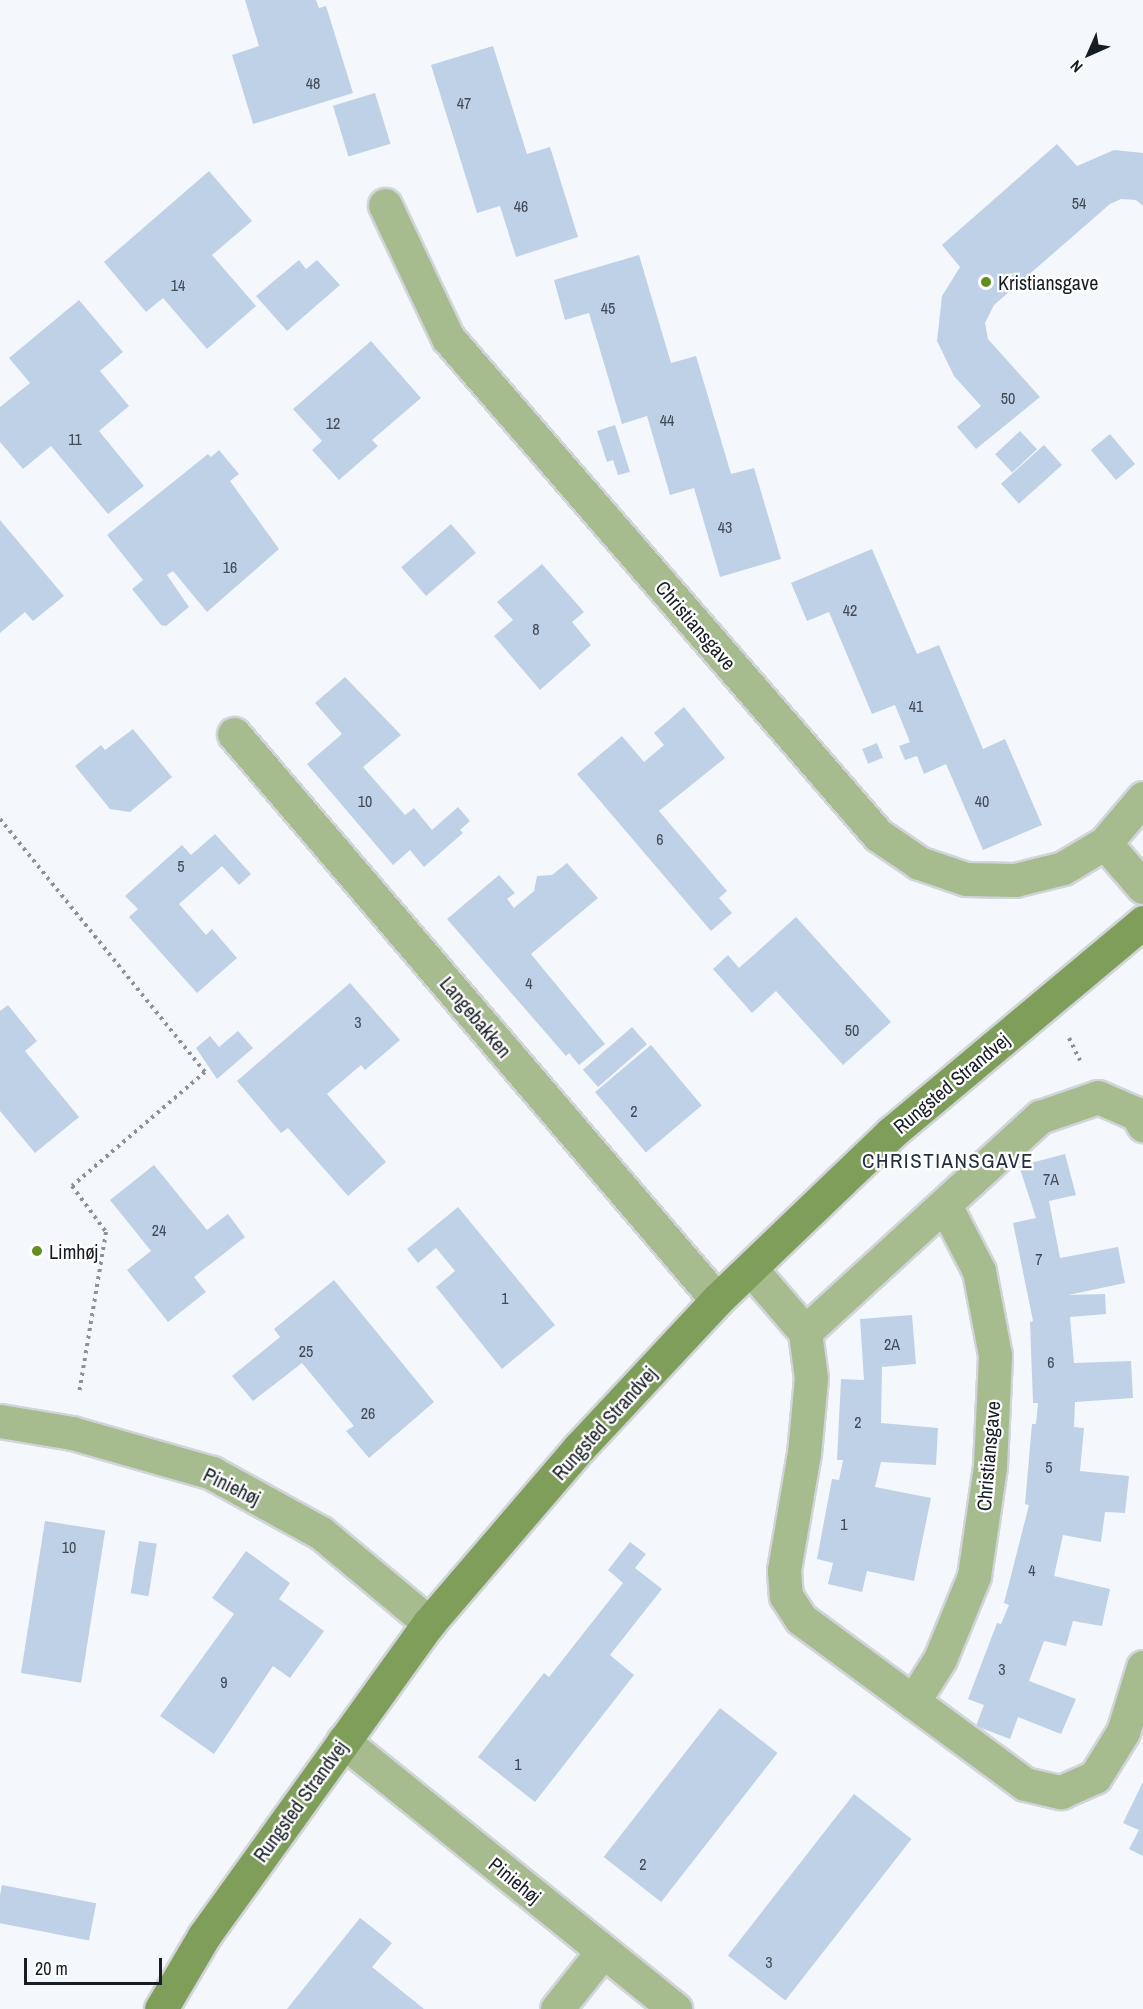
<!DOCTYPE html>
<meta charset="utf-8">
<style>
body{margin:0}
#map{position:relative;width:1143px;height:2009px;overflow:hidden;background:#f4f8fc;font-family:"Archivo Narrow",sans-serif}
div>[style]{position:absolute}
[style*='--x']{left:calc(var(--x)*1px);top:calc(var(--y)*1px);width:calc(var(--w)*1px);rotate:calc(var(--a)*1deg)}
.building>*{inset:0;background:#bfd1e7;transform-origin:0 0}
.path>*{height:4px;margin-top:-2px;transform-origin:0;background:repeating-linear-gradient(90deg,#8d9298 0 3px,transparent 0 7.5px)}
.roads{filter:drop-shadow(2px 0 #d1d5da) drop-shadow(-2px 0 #d1d5da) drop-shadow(0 2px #d1d5da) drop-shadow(0 -2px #d1d5da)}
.street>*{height:33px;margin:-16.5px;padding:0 16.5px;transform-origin:16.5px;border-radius:16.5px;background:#a6bc8f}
.secondary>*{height:33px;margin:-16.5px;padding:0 16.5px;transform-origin:16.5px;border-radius:16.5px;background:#7e9e5a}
.dots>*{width:16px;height:16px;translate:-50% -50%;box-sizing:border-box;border:3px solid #fff;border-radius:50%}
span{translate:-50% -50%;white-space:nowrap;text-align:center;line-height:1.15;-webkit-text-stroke:4.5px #fff;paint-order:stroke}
.number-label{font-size:16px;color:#414a56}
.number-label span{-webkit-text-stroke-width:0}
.poi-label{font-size:20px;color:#171d25}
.left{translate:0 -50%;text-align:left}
.street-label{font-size:20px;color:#171d25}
.neighbourhood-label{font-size:21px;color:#223041;letter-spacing:1.5px}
.north{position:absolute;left:1059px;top:24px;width:60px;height:60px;-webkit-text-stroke:4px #fff;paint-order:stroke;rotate:225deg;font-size:16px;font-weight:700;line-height:24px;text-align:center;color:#171d25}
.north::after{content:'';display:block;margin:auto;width:21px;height:27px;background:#171d25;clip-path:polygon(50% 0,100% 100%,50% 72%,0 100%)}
.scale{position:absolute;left:24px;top:1958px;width:138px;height:27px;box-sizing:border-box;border:3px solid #171d25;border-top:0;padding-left:8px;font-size:18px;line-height:21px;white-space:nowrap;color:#171d25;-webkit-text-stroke:4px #fff;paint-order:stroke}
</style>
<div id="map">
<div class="building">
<i style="clip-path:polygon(245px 0,316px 0,319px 8px,326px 6px,353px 93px,253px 124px,232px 55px,259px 46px)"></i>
<i style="clip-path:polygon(493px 46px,527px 154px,550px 147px,578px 237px,516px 257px,500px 206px,477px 213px,431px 65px)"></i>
<i style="left:375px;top:93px;width:53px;height:44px;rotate:73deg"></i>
<i style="clip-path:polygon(1057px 144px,1077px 166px,1114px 150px,1143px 153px,1143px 206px,1136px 200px,1121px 199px,1110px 204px,994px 305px,985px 323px,988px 339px,1040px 397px,976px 449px,957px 427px,981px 406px,954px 376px,937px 341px,942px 296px,960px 267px,942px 245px)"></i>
<i style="clip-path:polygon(209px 171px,252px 221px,212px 255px,256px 306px,207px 349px,163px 298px,146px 312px,104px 262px)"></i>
<i style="clip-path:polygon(639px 255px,671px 363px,696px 356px,731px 474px,754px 468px,781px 559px,720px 577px,694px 488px,670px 495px,647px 416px,622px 424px,589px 313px,565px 320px,554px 280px)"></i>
<i style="clip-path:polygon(299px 260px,306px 269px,317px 260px,340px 285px,287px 331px,256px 296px)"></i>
<i style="clip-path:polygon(79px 300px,123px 352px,100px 371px,129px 406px,99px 431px,144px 486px,108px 514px,51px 446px,23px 469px,0 442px,0 407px,30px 383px,9px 358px)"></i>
<i style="clip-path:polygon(371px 341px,421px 398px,372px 440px,378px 446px,339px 480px,312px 450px,322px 441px,293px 409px)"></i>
<i style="clip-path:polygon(615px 425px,630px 472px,618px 475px,613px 460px,607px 462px,597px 431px)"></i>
<i style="left:1020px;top:431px;width:25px;height:34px;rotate:47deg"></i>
<i style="left:1110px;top:434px;width:39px;height:25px;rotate:50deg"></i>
<i style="left:1044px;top:445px;width:27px;height:58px;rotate:48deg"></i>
<i style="clip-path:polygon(219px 450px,239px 474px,230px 481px,279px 549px,207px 612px,173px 571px,167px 575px,189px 607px,166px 626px,161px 625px,132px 589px,143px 580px,107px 535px,208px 454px,211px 457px)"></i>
<i style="clip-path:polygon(0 520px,64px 596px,33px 621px,25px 612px,0 633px)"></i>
<i style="left:451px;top:524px;width:38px;height:66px;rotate:49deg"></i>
<i style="clip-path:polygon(872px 549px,917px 654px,939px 645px,983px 749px,1005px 739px,1042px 825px,983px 850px,946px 764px,924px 774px,917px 756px,905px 760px,899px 746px,910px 742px,895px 705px,872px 714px,829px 612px,807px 621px,791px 583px)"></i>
<i style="clip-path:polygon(542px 564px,584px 612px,572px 622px,591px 645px,540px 690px,494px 636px,513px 620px,497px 602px)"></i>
<i style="clip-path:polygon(345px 677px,401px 735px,363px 767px,405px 815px,414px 808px,432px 830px,458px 807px,470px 821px,460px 830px,463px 833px,424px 867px,410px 850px,393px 865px,307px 764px,342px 734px,315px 703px)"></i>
<i style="clip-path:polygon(684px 707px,725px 758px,659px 811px,727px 891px,719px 898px,732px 913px,711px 931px,577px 774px,622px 736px,644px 762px,664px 745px,654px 733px)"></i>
<i style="clip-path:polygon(133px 729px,172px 777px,130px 812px,110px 809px,75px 766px,101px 745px,105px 750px)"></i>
<i style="left:877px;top:743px;width:16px;height:16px;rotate:68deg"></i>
<i style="clip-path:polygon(215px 834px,251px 874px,239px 885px,222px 866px,179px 904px,206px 935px,212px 929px,237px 958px,197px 993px,129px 917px,138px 909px,125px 896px,182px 845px,191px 855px)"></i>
<i style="clip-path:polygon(567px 863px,598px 898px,531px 954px,605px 1044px,579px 1065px,569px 1053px,566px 1056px,447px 919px,499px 875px,515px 893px,507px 899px,514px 908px,534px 891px,537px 876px,552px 875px)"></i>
<i style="clip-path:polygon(796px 917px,891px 1022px,843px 1065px,776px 991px,752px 1013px,713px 969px,728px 955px,739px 968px)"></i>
<i style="clip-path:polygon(350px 983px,400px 1040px,365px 1070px,361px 1065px,327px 1094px,386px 1162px,348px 1196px,288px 1128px,281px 1133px,237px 1081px)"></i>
<i style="clip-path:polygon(8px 1005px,37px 1041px,25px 1051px,79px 1117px,35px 1153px,0 1111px,0 1011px)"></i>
<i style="left:632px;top:1027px;width:23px;height:65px;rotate:49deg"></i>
<i style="clip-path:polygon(238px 1031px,253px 1048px,217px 1079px,196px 1048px,210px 1036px,219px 1047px)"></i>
<i style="left:651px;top:1045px;width:79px;height:73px;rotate:50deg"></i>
<i style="clip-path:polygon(1065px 1154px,1076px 1195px,1049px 1201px,1060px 1258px,1118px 1247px,1125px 1283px,1068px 1295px,1105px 1294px,1106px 1314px,1070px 1317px,1074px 1363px,1131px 1361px,1133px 1398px,1075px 1402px,1074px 1427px,1084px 1428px,1080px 1471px,1129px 1476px,1125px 1513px,1105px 1512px,1101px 1542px,1063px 1535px,1054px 1576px,1110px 1589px,1102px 1626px,1073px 1621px,1066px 1646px,1044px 1641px,1029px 1681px,1076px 1699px,1061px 1734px,1018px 1717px,1010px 1739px,976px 1726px,984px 1705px,968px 1699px,997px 1623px,1001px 1624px,1009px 1605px,1004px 1603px,1029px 1505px,1025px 1504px,1032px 1424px,1036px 1424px,1038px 1403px,1033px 1403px,1030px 1322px,1033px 1321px,1013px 1223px,1036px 1218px,1019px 1166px)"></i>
<i style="clip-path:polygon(154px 1165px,207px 1230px,228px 1214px,245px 1237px,194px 1277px,206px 1292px,168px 1322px,127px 1270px,151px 1251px,110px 1200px)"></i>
<i style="clip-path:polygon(458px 1207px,555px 1325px,502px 1369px,436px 1287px,455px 1271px,436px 1248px,418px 1263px,407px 1249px)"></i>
<i style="clip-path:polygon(334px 1280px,434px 1402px,369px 1458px,346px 1431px,354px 1426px,302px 1363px,253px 1401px,232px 1376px,280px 1337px,274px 1329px)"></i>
<i style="clip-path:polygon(912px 1315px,916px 1364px,882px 1367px,881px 1423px,938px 1428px,936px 1465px,881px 1462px,875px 1487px,931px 1498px,914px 1581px,867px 1571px,862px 1592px,828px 1584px,833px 1563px,817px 1559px,832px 1479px,839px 1480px,843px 1460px,837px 1460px,841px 1379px,864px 1380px,860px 1319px)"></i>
<i style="left:45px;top:1521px;width:61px;height:154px;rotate:9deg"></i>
<i style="left:139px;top:1541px;width:18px;height:53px;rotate:9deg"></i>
<i style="clip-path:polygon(630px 1542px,646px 1554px,635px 1568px,662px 1589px,610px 1655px,634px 1675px,535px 1802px,478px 1757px,544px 1673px,549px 1677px,623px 1583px,608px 1570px)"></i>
<i style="clip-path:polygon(246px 1551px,290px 1583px,279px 1599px,324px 1631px,290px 1678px,273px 1666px,214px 1754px,160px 1716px,234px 1614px,212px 1598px)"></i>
<i style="left:720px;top:1708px;width:73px;height:189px;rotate:38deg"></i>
<i style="clip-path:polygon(1143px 1782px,1143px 1856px,1129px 1849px,1139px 1830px,1123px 1823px)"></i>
<i style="left:854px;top:1794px;width:73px;height:205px;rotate:38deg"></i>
<i style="left:2px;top:1885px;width:96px;height:38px;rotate:11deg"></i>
<i style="clip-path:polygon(360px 1918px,392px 1943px,372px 1967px,424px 2009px,287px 2009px)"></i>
</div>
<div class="path">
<i style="--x:0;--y:819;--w:326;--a:51"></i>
<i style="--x:205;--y:1072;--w:175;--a:139.4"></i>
<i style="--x:72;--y:1186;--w:57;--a:53.5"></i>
<i style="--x:106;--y:1232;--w:164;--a:99.5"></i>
<i style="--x:1069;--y:1038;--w:25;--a:64"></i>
</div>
<div class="roads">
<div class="street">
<i style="--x:385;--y:205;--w:147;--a:64.7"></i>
<i style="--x:448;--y:338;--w:657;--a:49.13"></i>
<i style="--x:878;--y:835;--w:50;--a:34.3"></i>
<i style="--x:919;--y:863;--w:50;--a:18.8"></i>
<i style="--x:966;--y:879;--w:49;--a:1.2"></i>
<i style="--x:1015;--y:880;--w:49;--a:-14"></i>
<i style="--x:1063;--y:868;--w:49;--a:-30.8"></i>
<i style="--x:1105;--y:843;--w:59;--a:-49.8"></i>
<i style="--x:234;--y:734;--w:744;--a:49.52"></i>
<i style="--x:1105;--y:843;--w:58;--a:49.2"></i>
<i style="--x:751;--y:1269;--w:83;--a:49.4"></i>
<i style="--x:805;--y:1332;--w:46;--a:82.6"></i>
<i style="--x:811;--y:1378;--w:75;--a:95.3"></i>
<i style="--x:804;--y:1453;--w:119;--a:99.7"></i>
<i style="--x:784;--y:1570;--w:26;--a:86"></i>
<i style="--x:786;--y:1596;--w:27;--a:57"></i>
<i style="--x:801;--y:1619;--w:278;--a:36.4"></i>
<i style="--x:1025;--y:1784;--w:37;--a:13"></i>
<i style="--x:1061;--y:1792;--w:37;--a:-24"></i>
<i style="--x:1095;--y:1777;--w:53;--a:-58.1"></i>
<i style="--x:1123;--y:1732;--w:68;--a:-72.9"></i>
<i style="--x:805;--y:1332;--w:319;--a:-42.5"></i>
<i style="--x:1040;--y:1117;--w:61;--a:-19"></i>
<i style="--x:1098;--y:1097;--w:43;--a:23.6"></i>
<i style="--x:1137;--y:1114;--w:13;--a:61"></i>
<i style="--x:0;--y:1421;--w:73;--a:9.5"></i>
<i style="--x:72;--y:1433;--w:146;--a:15.9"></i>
<i style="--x:212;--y:1473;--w:124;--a:28.8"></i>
<i style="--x:321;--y:1533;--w:141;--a:39.8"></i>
<i style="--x:913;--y:1702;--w:51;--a:-57.9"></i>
<i style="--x:940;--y:1659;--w:90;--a:-67.7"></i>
<i style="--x:974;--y:1576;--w:111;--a:-81.7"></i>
<i style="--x:990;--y:1466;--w:111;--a:-87.4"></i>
<i style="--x:995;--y:1355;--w:86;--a:-100.8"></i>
<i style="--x:979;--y:1271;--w:74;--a:-117.3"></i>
<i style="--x:343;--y:1741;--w:427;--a:38.9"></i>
<i style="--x:557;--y:2009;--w:74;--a:-51.6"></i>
</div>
<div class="secondary">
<i style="--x:161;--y:2009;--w:85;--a:-59.5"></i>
<i style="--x:204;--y:1936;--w:385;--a:-54.3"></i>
<i style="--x:429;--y:1623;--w:230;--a:-49.4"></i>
<i style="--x:579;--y:1448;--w:202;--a:-47"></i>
<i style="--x:717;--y:1300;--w:241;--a:-43.8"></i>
<i style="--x:891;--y:1133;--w:329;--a:-39.9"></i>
</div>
</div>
<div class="dots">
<i style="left:986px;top:282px;background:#638e20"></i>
<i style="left:37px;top:1251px;background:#638e20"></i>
</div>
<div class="number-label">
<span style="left:313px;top:83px">48</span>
<span style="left:464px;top:103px">47</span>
<span style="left:1079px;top:203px">54</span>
<span style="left:521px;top:206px">46</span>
<span style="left:178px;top:285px">14</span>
<span style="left:608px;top:308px">45</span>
<span style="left:1008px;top:398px">50</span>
<span style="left:667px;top:420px">44</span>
<span style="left:333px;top:423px">12</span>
<span style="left:75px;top:439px">11</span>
<span style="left:725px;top:527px">43</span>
<span style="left:230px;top:567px">16</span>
<span style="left:850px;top:610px">42</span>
<span style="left:536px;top:629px">8</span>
<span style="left:916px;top:706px">41</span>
<span style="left:365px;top:801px">10</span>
<span style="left:982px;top:801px">40</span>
<span style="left:660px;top:839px">6</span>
<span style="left:181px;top:866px">5</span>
<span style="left:529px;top:983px">4</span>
<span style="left:358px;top:1022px">3</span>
<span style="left:852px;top:1030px">50</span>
<span style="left:634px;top:1111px">2</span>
<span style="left:1051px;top:1179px">7A</span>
<span style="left:159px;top:1230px">24</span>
<span style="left:1039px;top:1259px">7</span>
<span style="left:505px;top:1298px">1</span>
<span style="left:892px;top:1344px">2A</span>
<span style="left:306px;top:1351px">25</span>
<span style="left:1051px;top:1362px">6</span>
<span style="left:368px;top:1413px">26</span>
<span style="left:858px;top:1422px">2</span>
<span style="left:1049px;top:1467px">5</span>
<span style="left:844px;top:1524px">1</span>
<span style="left:69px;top:1547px">10</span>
<span style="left:1032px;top:1570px">4</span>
<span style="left:1002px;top:1669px">3</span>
<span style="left:224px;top:1682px">9</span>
<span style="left:518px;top:1764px">1</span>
<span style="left:643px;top:1864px">2</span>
<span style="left:769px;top:1962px">3</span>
</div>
<div class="poi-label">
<span class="left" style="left:998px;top:282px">Kristiansgave</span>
<span class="left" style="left:49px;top:1251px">Limhøj</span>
</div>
<div class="street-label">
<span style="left:696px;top:625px;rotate:49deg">Christiansgave</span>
<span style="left:476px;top:1017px;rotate:50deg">Langebakken</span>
<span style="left:951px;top:1083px;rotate:-40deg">Rungsted Strandvej</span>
<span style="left:604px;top:1423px;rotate:-48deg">Rungsted Strandvej</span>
<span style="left:988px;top:1456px;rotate:-85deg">Christiansgave</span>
<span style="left:232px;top:1486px;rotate:26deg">Piniehøj</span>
<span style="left:300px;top:1801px;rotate:-54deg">Rungsted Strandvej</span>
<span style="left:515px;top:1880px;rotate:39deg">Piniehøj</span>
</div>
<div class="neighbourhood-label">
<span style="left:948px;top:1161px">CHRISTIANSGAVE</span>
</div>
<div class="north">N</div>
<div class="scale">20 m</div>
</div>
